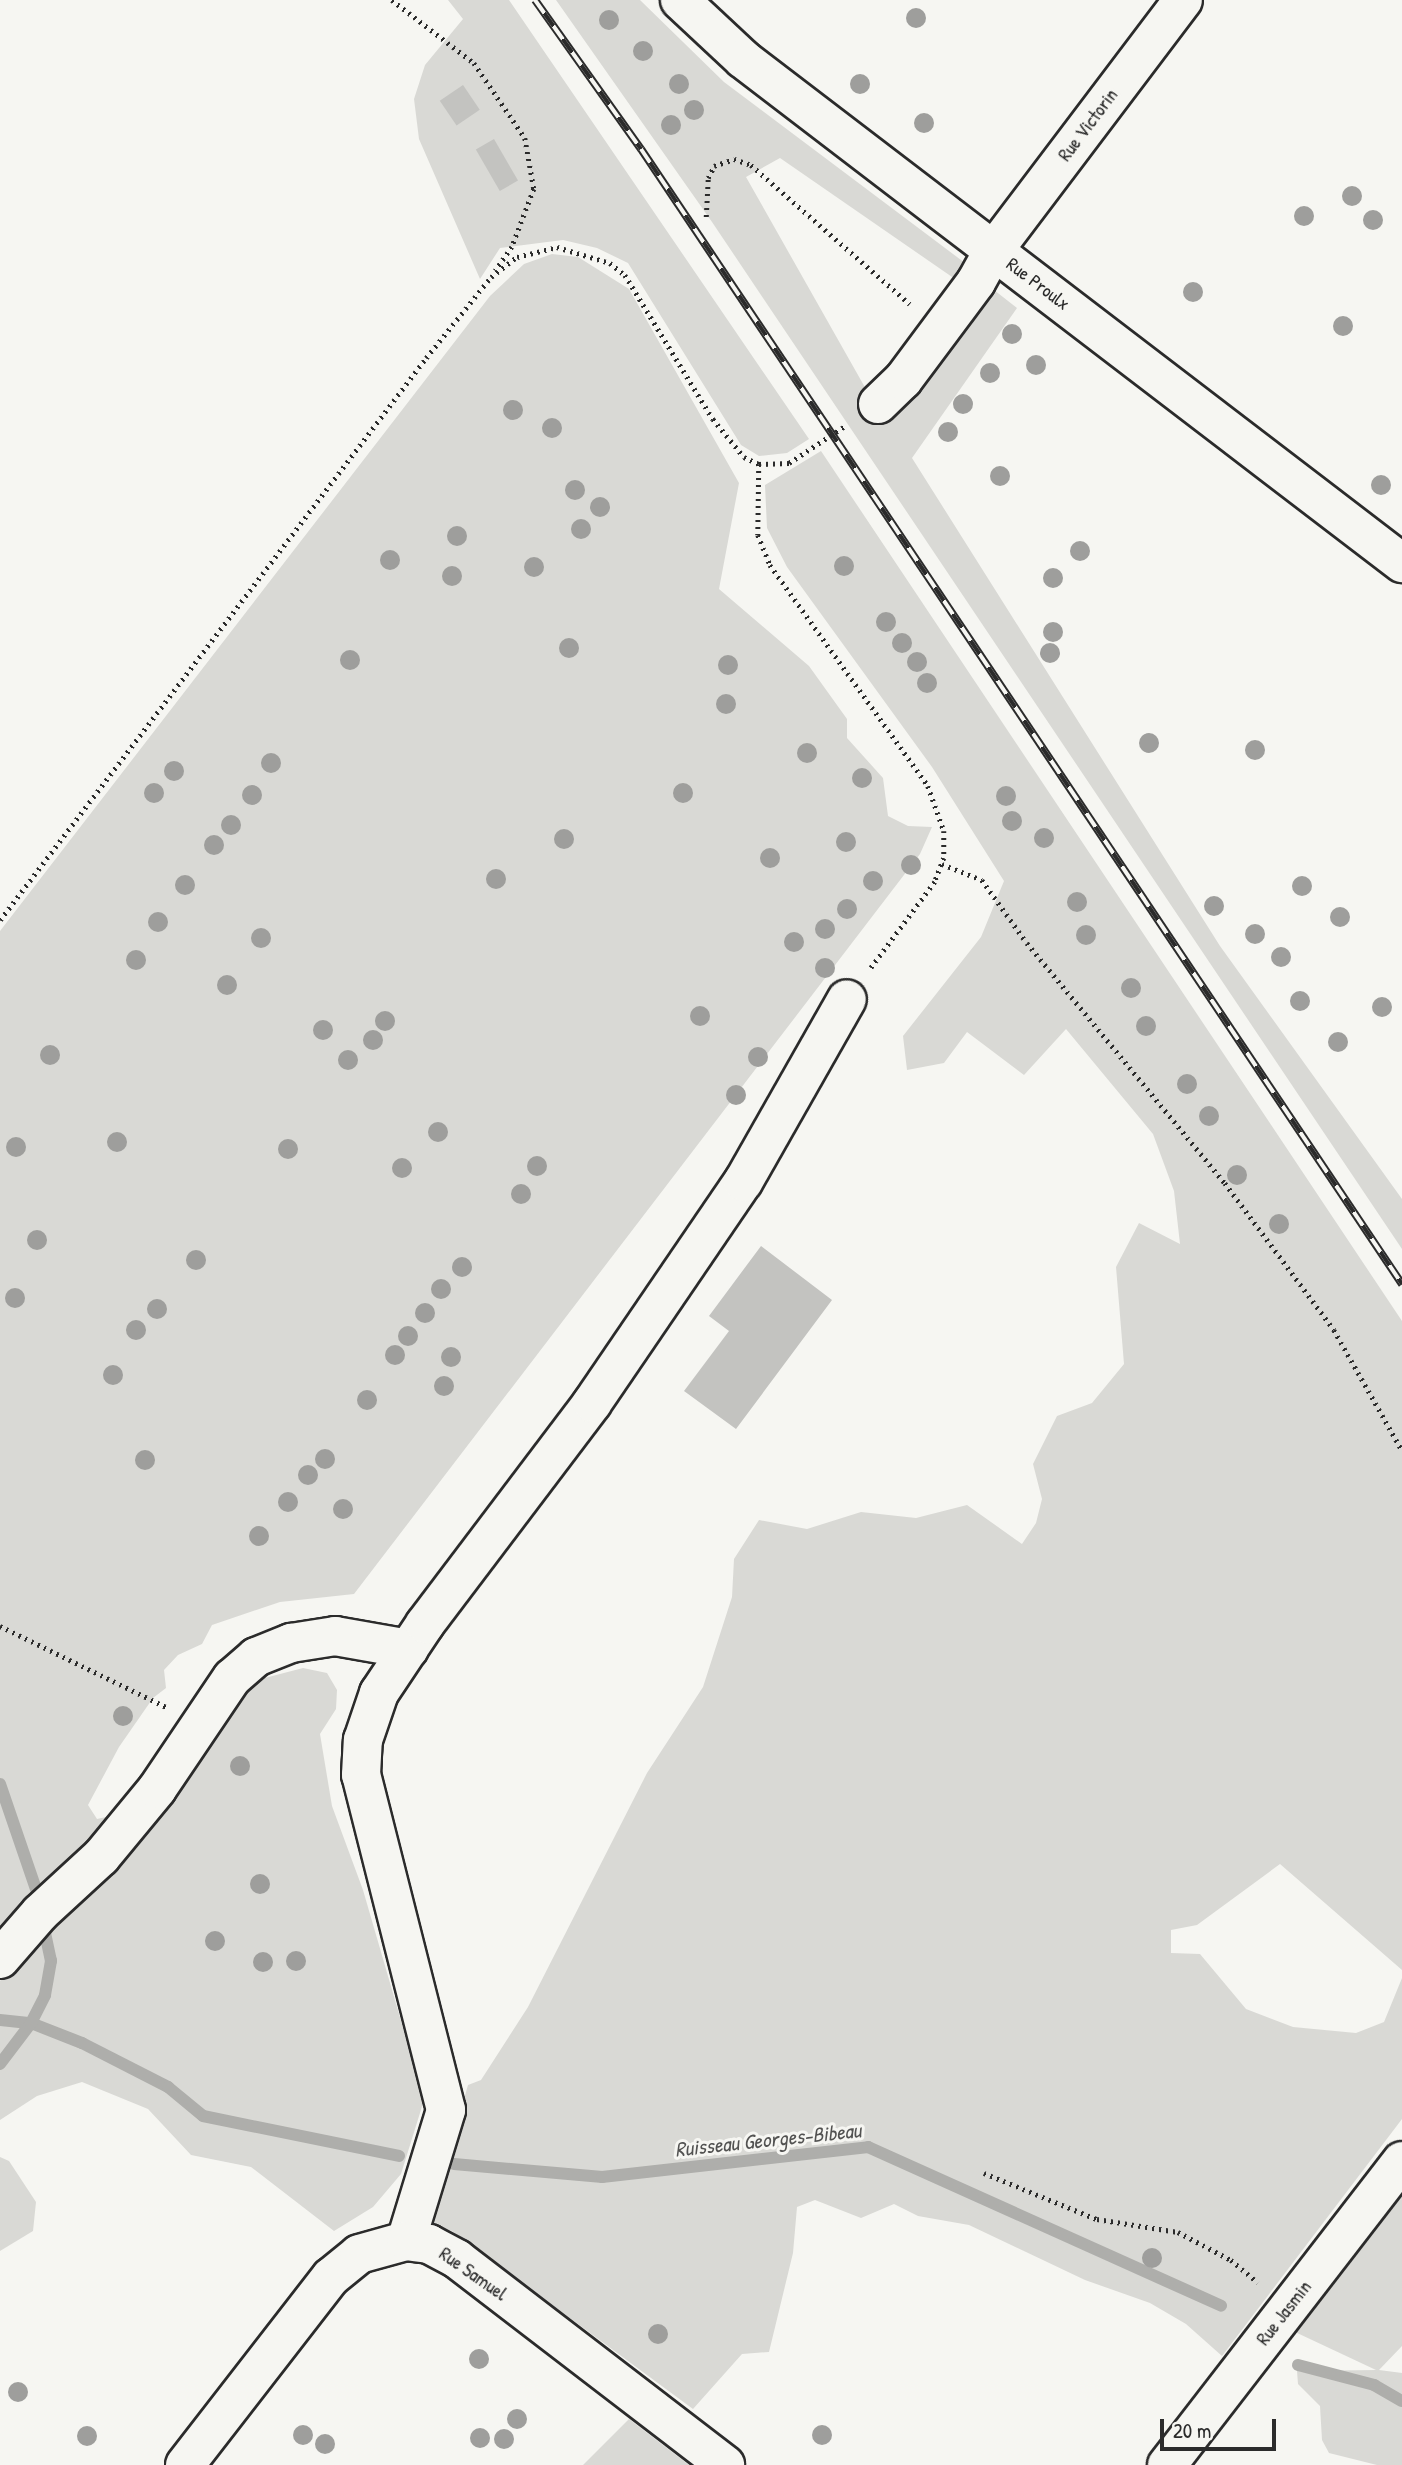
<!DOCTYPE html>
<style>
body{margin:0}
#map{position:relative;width:1402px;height:2465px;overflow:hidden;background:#f6f6f2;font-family:"Patrick Hand",sans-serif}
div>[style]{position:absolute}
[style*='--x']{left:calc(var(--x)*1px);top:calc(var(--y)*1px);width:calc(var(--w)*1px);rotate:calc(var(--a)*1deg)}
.green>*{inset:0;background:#d9d9d5}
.stream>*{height:12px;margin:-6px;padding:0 6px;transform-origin:6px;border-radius:6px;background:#aeaeab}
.building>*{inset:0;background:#c3c3c0;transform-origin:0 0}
.path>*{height:4.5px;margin-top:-2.25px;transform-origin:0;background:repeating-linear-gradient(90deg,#2b2b2b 0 2px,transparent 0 7px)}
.roads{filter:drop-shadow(2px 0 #2b2b2b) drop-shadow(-2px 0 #2b2b2b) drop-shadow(0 2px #2b2b2b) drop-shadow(0 -2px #2b2b2b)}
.minor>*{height:38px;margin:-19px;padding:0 19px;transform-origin:19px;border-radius:19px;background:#f6f6f2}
.rail>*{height:8px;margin-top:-4px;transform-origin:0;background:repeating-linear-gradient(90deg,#f6f6f2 0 16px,#2b2b2b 0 32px);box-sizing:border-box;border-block:2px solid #2b2b2b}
.trees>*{width:20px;height:20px;margin:-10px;border-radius:50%;background:#9e9e9c}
span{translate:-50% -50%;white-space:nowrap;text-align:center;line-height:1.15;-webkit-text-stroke:6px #f6f6f2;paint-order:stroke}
.street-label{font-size:19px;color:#2b2b2b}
.water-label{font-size:21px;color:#525251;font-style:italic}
.scale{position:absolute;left:1160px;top:2419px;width:116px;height:32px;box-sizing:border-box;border:4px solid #2b2b2b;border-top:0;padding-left:9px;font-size:21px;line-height:24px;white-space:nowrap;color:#2b2b2b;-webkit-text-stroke:5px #f6f6f2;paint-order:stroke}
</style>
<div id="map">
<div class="green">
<i style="clip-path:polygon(448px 0,509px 0,809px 439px,787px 453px,759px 456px,741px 445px,628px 263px,597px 248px,563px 240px,500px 248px,480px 279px,419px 139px,414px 99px,425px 65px,463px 19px)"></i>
<i style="clip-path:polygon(556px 0,640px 0,724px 82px,965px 263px,955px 279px,780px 158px,746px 177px,884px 421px,898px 415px,994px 290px,1017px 308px,912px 458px,1220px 946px,1402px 1199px,1402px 1249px,712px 222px)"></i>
<i style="clip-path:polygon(552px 254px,578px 257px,629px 289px,739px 483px,719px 589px,809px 666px,847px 719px,847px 738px,883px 778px,888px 816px,908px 826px,932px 827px,920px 854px,354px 1594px,280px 1602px,212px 1625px,202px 1644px,178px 1655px,164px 1670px,166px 1688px,153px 1698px,119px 1747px,88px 1805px,97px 1819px,115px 1815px,69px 1864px,22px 1901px,0 1928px,0 931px,490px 296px,524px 264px)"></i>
<i style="clip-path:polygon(821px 451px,1402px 1321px,1402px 1970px,1280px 1864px,1197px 1925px,1171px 1930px,1171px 1953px,1200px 1954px,1246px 2009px,1293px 2027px,1356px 2033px,1384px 2022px,1402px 1978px,1402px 2119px,1222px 2356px,1186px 2324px,1150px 2303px,1085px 2280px,969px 2225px,918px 2216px,894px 2204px,861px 2218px,815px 2200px,797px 2207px,793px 2253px,769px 2352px,742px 2354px,693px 2409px,452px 2231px,428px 2223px,468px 2085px,481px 2080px,528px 2007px,647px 1773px,703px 1687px,732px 1597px,734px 1559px,759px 1520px,807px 1529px,861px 1512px,916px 1518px,967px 1505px,1022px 1544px,1036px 1523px,1042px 1499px,1033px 1464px,1057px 1416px,1092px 1403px,1124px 1364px,1116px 1267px,1139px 1223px,1180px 1244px,1174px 1191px,1153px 1134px,1066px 1029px,1024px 1075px,967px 1032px,944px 1063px,907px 1070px,903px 1036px,981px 937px,1004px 881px,932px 767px,787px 567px,767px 528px,765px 485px)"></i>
<i style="clip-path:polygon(303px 1668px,327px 1673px,337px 1690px,336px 1709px,320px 1734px,332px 1806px,363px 1890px,424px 2100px,401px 2174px,373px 2207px,334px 2231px,251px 2167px,191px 2155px,148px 2109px,82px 2082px,37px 2096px,0 2120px,0 1981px,18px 1957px,100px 1882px,230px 1711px,261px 1679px)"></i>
<i style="clip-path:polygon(0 2157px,9px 2161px,36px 2202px,33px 2231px,0 2251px)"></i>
<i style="clip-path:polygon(1402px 2191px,1402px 2346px,1379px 2370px,1402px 2373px,1402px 2465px,1377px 2465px,1329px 2453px,1322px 2440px,1320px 2406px,1298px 2384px,1297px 2371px,1376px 2370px,1295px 2332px)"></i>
<i style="clip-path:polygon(629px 2419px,689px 2465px,583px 2465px)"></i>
</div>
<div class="stream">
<i style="--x:0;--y:1784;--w:111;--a:71.1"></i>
<i style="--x:0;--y:2020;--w:31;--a:6"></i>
<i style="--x:31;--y:2023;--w:55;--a:21.4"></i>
<i style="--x:82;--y:2043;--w:97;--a:27.1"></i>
<i style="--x:168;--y:2087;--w:45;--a:39.6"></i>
<i style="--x:203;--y:2116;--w:200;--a:11.5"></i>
<i style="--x:0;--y:2064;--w:51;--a:-52.9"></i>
<i style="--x:31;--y:2023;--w:31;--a:-63"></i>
<i style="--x:45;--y:1995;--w:35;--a:-80"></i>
<i style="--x:51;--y:1961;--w:29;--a:-102"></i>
<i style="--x:454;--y:2164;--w:149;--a:5"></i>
<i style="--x:602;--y:2177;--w:268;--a:-6.4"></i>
<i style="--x:868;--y:2147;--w:387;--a:24.2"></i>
<i style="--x:1298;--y:2365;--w:79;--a:14.7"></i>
<i style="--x:1374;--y:2385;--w:32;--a:30"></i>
</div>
<div class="building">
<i style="left:463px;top:85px;width:30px;height:28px;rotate:56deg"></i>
<i style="left:494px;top:139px;width:48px;height:21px;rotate:60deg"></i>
<i style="clip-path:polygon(761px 1246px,832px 1300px,736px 1429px,684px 1391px,729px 1331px,709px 1316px)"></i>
</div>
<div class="path">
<i style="--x:392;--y:0;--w:103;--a:37.5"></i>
<i style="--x:474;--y:63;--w:91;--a:55.8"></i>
<i style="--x:525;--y:138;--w:52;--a:80"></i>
<i style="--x:534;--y:189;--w:62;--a:110.8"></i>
<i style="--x:512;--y:247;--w:29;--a:125"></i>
<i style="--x:706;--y:217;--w:39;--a:-87"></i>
<i style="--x:708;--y:178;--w:13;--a:-63"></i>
<i style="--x:714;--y:166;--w:21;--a:-19"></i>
<i style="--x:734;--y:159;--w:18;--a:19"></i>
<i style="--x:751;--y:165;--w:211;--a:41.2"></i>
<i style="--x:759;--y:464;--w:71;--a:90.8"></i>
<i style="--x:758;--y:535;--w:32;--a:68"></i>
<i style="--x:770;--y:565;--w:272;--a:54.4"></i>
<i style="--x:928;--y:786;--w:48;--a:70.4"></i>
<i style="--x:944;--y:831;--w:27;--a:90"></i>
<i style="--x:944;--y:858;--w:26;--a:111"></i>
<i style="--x:935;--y:882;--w:107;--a:126.7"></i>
<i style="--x:942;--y:864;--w:43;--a:21.8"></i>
<i style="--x:982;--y:880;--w:77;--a:54.5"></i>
<i style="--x:1027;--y:943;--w:311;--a:50.5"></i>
<i style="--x:1225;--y:1183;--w:183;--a:53.4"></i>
<i style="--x:1334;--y:1330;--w:138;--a:60.5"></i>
<i style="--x:0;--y:920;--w:705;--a:-52.84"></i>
<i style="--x:426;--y:358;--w:104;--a:-51.3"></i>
<i style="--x:491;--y:277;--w:33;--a:-38"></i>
<i style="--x:517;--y:257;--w:41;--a:-14"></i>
<i style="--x:557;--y:247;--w:55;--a:16.8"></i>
<i style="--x:610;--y:263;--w:19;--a:39"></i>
<i style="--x:625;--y:275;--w:169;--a:58.6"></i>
<i style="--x:713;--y:419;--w:49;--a:50.8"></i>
<i style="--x:744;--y:457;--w:17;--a:25"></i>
<i style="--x:759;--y:464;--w:30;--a:-2"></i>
<i style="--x:789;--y:463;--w:67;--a:-33.5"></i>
<i style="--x:0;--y:1626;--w:185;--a:26"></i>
<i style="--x:984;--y:2173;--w:122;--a:22.2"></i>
<i style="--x:1097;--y:2219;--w:82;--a:9.1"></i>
<i style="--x:1178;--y:2232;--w:60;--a:27.8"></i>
<i style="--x:1231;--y:2260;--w:35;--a:40"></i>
</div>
<div class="roads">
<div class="minor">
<i style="--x:680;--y:0;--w:86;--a:43.1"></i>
<i style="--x:743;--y:59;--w:830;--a:37.41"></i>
<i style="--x:878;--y:404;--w:35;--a:-44"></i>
<i style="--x:903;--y:380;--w:122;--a:-53.3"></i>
<i style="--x:976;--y:282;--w:37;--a:-61"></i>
<i style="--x:994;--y:250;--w:313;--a:-52.9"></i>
<i style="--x:0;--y:1959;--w:61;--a:-49"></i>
<i style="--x:40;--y:1913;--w:83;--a:-42.6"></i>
<i style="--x:101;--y:1857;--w:88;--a:-50.5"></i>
<i style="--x:157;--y:1789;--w:134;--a:-56"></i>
<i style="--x:232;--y:1678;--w:32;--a:-41"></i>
<i style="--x:256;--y:1657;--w:38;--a:-22"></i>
<i style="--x:291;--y:1643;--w:45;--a:-9"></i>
<i style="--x:335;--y:1636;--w:75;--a:10"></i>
<i style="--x:406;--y:2241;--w:137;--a:-73"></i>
<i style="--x:446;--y:2110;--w:346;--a:-104.2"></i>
<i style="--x:361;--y:1775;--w:35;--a:-87"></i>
<i style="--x:363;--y:1740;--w:50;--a:-71.2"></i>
<i style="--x:379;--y:1693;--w:83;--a:-56.3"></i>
<i style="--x:425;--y:1624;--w:277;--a:-52.9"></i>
<i style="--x:592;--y:1403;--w:268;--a:-55.7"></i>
<i style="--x:743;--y:1182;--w:210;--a:-60.4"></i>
<i style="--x:185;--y:2465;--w:238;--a:-52.2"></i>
<i style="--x:331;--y:2277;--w:36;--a:-39"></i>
<i style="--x:359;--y:2254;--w:49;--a:-15.5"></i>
<i style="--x:406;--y:2241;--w:23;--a:7"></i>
<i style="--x:429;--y:2244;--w:32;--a:28"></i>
<i style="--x:457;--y:2259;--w:338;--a:37.5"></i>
<i style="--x:1167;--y:2465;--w:384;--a:-52.3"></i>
</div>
</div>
<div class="rail">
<i style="--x:535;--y:0;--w:183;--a:54.6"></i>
<i style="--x:641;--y:149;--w:1367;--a:56.16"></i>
</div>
<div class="trees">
<i style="left:916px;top:18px"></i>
<i style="left:609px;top:20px"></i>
<i style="left:643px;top:51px"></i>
<i style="left:679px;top:84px"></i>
<i style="left:860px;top:84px"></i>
<i style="left:694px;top:110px"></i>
<i style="left:924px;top:123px"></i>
<i style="left:671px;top:125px"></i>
<i style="left:1352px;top:196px"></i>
<i style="left:1304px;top:216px"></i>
<i style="left:1373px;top:220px"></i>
<i style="left:1193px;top:292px"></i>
<i style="left:1343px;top:326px"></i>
<i style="left:1012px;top:334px"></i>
<i style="left:1036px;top:365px"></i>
<i style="left:990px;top:373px"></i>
<i style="left:963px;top:404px"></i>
<i style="left:513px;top:410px"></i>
<i style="left:552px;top:428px"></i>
<i style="left:948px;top:432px"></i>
<i style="left:1000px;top:476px"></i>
<i style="left:1381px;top:485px"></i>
<i style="left:575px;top:490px"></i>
<i style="left:600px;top:507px"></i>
<i style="left:581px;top:529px"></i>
<i style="left:457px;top:536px"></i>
<i style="left:1080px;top:551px"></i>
<i style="left:390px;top:560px"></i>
<i style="left:844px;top:566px"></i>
<i style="left:534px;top:567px"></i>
<i style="left:452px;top:576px"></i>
<i style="left:1053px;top:578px"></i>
<i style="left:886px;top:622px"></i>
<i style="left:1053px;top:632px"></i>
<i style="left:902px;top:643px"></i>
<i style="left:569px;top:648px"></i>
<i style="left:1050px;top:653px"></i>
<i style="left:350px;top:660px"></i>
<i style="left:917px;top:662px"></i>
<i style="left:728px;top:665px"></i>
<i style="left:927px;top:683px"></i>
<i style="left:726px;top:704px"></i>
<i style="left:1149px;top:743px"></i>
<i style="left:1255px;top:750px"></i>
<i style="left:807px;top:753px"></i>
<i style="left:271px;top:763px"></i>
<i style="left:174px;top:771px"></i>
<i style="left:862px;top:778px"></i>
<i style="left:154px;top:793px"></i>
<i style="left:683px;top:793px"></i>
<i style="left:252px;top:795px"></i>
<i style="left:1006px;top:796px"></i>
<i style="left:1012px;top:821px"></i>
<i style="left:231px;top:825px"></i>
<i style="left:1044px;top:838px"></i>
<i style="left:564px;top:839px"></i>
<i style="left:846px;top:842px"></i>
<i style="left:214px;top:845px"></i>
<i style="left:770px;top:858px"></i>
<i style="left:911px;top:865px"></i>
<i style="left:496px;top:879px"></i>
<i style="left:873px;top:881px"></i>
<i style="left:185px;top:885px"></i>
<i style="left:1302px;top:886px"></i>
<i style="left:1077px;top:902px"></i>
<i style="left:1214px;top:906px"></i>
<i style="left:847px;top:909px"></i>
<i style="left:1340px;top:917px"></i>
<i style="left:158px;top:922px"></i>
<i style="left:825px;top:929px"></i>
<i style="left:1255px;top:934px"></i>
<i style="left:1086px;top:935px"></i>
<i style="left:261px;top:938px"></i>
<i style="left:794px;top:942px"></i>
<i style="left:1281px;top:957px"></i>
<i style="left:136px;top:960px"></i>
<i style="left:825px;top:968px"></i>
<i style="left:227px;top:985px"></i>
<i style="left:1131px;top:988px"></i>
<i style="left:1300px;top:1001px"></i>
<i style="left:1382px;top:1007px"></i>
<i style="left:700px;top:1016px"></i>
<i style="left:385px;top:1021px"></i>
<i style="left:1146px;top:1026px"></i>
<i style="left:323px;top:1030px"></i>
<i style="left:373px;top:1040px"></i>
<i style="left:1338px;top:1042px"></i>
<i style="left:50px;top:1055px"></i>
<i style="left:758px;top:1057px"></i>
<i style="left:348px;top:1060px"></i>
<i style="left:1187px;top:1084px"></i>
<i style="left:736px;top:1095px"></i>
<i style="left:1209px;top:1116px"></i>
<i style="left:438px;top:1132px"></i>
<i style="left:117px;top:1142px"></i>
<i style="left:16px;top:1147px"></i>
<i style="left:288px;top:1149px"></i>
<i style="left:537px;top:1166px"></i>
<i style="left:402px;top:1168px"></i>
<i style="left:1237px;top:1175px"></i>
<i style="left:521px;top:1194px"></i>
<i style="left:1279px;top:1224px"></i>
<i style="left:37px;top:1240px"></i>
<i style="left:196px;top:1260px"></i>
<i style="left:462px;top:1267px"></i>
<i style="left:441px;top:1289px"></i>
<i style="left:15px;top:1298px"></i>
<i style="left:157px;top:1309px"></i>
<i style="left:425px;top:1313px"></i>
<i style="left:136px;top:1330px"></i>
<i style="left:408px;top:1336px"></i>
<i style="left:395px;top:1355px"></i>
<i style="left:451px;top:1357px"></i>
<i style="left:113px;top:1375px"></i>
<i style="left:444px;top:1386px"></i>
<i style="left:367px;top:1400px"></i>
<i style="left:325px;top:1459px"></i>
<i style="left:145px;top:1460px"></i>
<i style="left:308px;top:1475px"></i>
<i style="left:288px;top:1502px"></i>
<i style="left:343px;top:1509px"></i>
<i style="left:259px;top:1536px"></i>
<i style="left:123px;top:1716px"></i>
<i style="left:240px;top:1766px"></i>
<i style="left:260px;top:1884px"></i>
<i style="left:215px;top:1941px"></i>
<i style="left:296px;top:1961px"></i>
<i style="left:263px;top:1962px"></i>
<i style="left:1152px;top:2258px"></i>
<i style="left:658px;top:2334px"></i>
<i style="left:479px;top:2359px"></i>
<i style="left:18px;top:2392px"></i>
<i style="left:517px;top:2419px"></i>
<i style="left:303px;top:2435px"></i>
<i style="left:822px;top:2435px"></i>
<i style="left:87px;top:2436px"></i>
<i style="left:480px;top:2438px"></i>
<i style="left:504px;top:2439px"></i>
<i style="left:325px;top:2444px"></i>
</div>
<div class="street-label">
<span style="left:1088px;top:125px;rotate:-53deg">Rue Victorin</span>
<span style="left:1038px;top:284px;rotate:37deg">Rue Proulx</span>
<span style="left:473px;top:2274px;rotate:35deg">Rue Samuel</span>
<span style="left:1284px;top:2313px;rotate:-52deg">Rue Jasmin</span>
</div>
<div class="water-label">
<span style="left:768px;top:2140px;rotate:-6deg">Ruisseau Georges-Bibeau</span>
</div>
<div class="scale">20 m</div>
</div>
